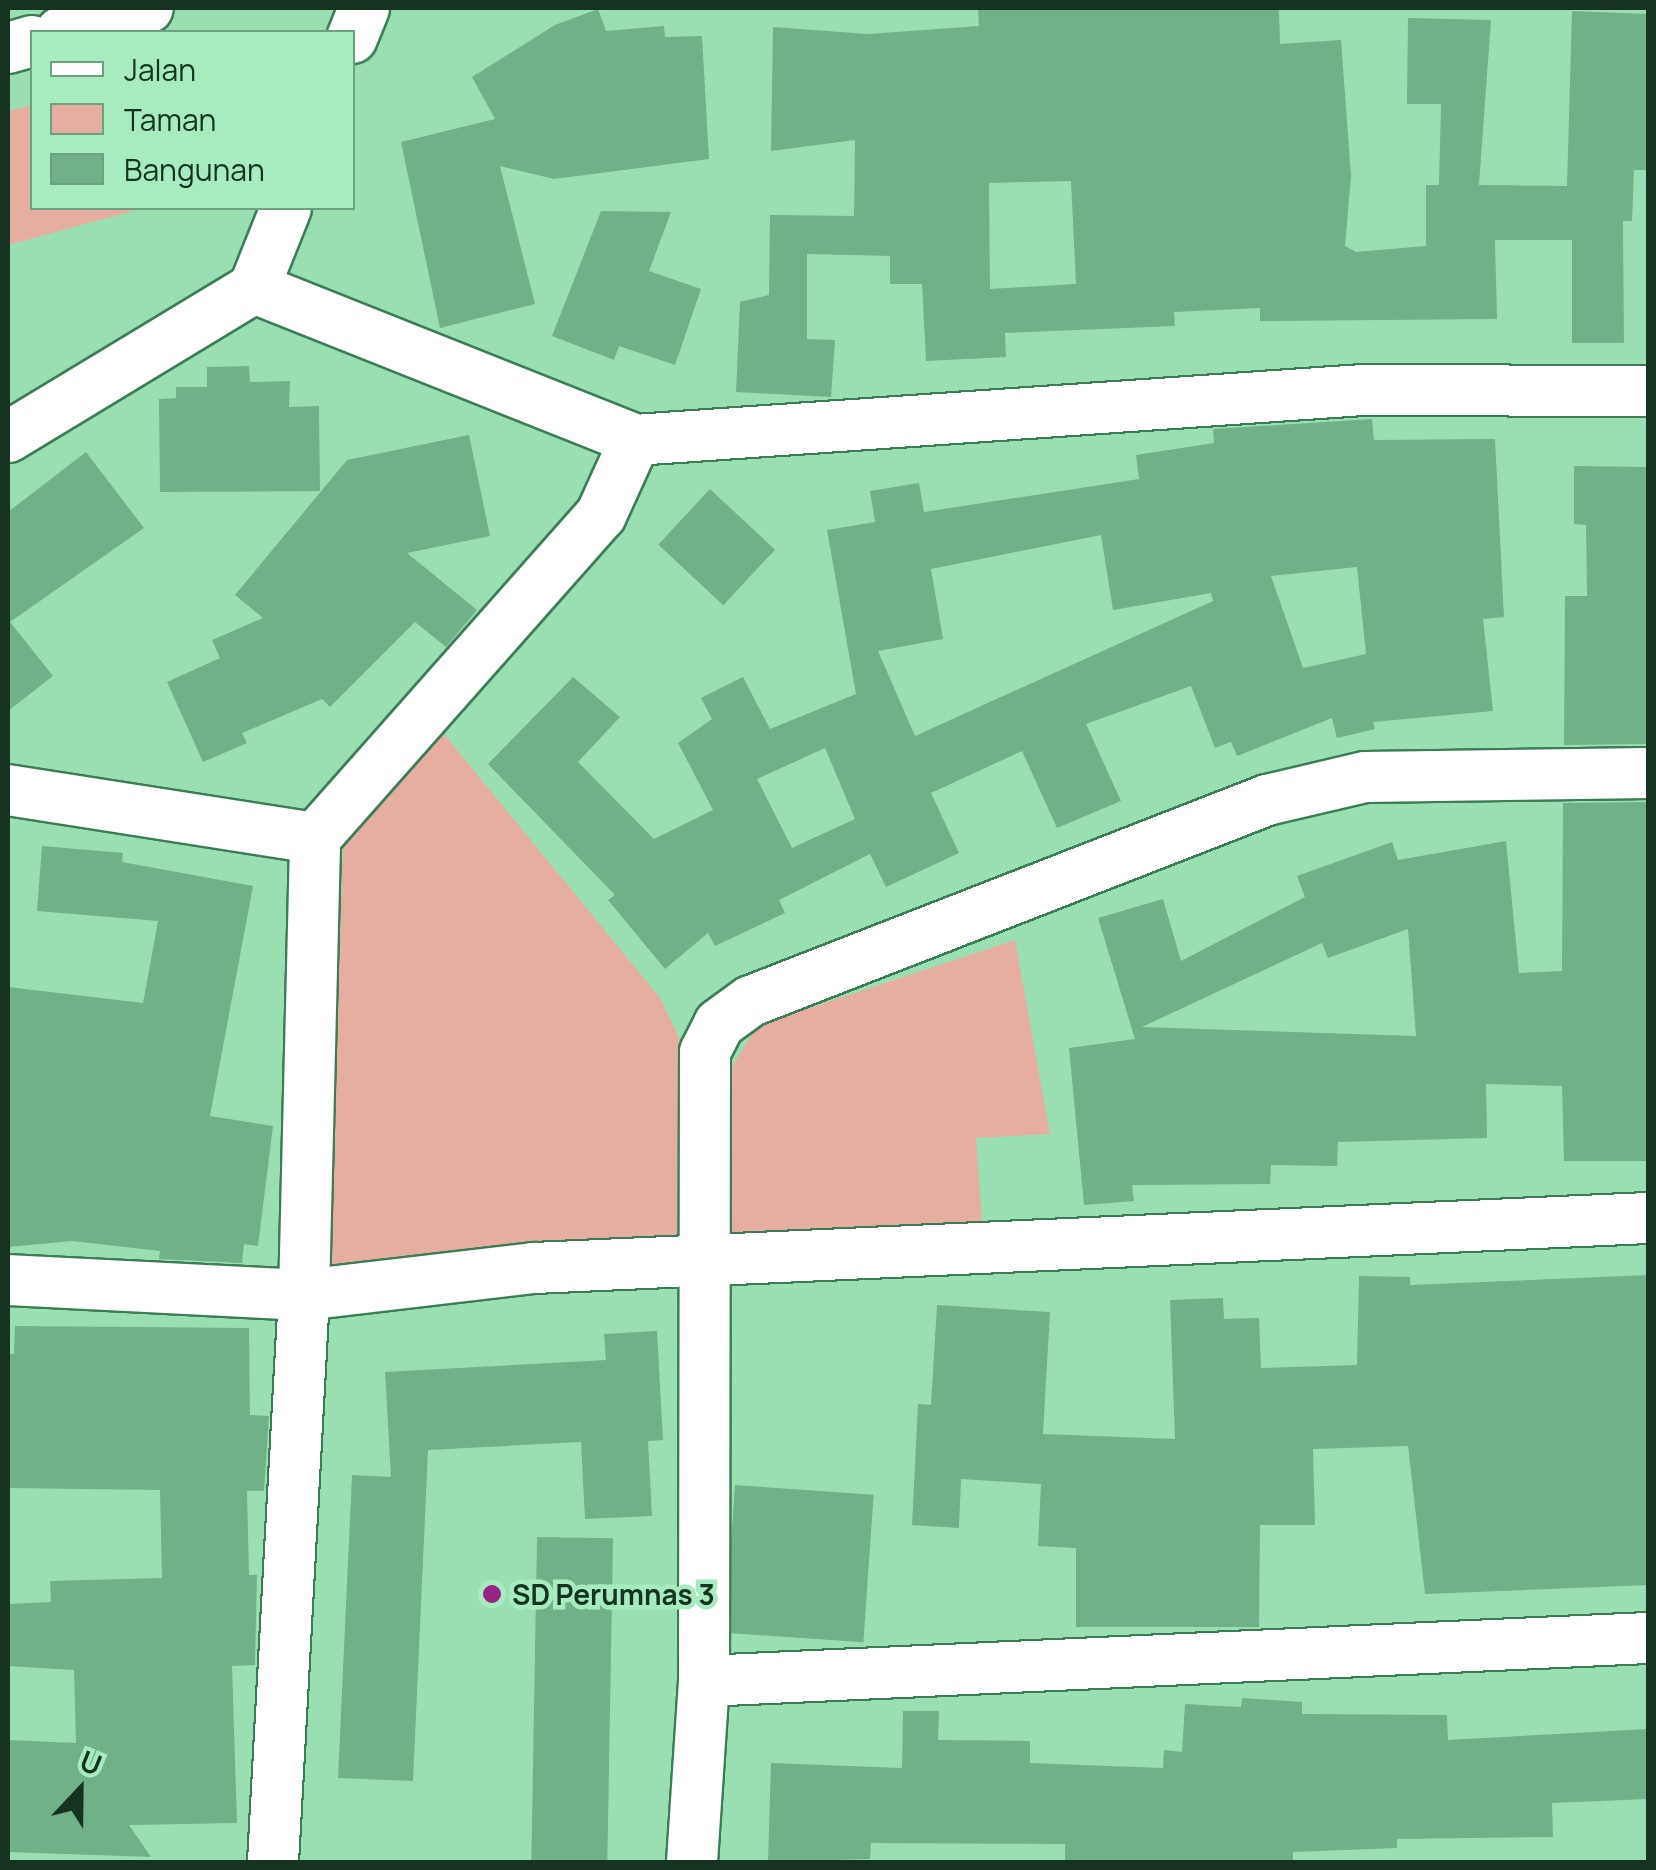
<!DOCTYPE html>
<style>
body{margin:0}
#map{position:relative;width:1656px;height:1870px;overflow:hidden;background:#9adfb1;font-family:Manrope,sans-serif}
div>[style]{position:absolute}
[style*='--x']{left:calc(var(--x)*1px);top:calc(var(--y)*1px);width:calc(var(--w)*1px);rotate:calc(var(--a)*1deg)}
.green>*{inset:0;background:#e6aea0}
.building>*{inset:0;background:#71b187;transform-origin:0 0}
.roads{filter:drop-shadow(2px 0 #3b7e55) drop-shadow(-2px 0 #3b7e55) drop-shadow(0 2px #3b7e55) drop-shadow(0 -2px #3b7e55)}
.minor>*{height:50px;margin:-25px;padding:0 25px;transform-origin:25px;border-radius:25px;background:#fff}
.dots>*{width:28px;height:28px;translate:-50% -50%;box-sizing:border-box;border:5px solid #a6ecbe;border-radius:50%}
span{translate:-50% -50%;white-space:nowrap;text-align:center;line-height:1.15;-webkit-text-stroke:9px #a6ecbe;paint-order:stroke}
.poi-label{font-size:28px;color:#163221;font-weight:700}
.left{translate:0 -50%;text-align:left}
.frame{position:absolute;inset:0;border:10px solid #163221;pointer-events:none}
.legend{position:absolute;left:30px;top:30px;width:325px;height:180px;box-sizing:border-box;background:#a6ecbe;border:2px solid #6ca27f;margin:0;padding:12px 18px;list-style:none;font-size:30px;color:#163221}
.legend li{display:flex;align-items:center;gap:20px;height:50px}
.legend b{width:50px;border:2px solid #6ca27f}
.north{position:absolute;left:30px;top:1740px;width:100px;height:100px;-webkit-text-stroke:8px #a6ecbe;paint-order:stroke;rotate:22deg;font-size:28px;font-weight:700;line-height:40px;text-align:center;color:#163221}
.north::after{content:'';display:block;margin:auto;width:35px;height:45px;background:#163221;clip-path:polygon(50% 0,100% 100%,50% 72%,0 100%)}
</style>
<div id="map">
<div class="green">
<i style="clip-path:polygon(32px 105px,32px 208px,144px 208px,8px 245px,8px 111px)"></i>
<i style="clip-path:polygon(439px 728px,660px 998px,685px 1050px,681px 1240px,328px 1272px,343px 848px)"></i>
<i style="clip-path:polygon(1015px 940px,1050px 1134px,976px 1138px,982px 1221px,731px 1240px,732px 1066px,758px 1025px)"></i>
</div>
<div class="building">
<i style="clip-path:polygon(evenodd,978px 8px,1279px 8px,1280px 44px,1341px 40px,1351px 176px,1345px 246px,1356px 252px,1426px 246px,1426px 185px,1439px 185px,1441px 104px,1407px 104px,1408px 18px,1491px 20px,1479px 185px,1567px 186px,1572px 11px,1648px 14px,1648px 170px,1634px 170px,1632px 221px,1623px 221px,1624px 343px,1572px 343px,1572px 240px,1495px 240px,1497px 319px,1260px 321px,1260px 308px,1174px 312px,1175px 326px,1005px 333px,1006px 357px,926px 361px,922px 284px,890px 284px,890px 256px,807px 254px,807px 339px,835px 340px,831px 397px,736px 392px,740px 302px,769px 295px,770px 215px,854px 216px,855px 140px,771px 151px,773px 27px,868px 34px,979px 26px,978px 8px,1071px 181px,1076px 284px,990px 289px,989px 183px,1071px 181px)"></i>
<i style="clip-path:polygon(598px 9px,606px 31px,664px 26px,665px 37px,702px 36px,709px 159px,554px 179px,500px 166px,535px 304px,440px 328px,401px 142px,495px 119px,472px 77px,555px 25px)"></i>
<i style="clip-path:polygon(601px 211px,671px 212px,649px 271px,701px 289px,675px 365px,619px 346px,614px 360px,552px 336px)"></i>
<i style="clip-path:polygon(249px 366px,250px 382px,290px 381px,289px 407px,319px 406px,320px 491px,160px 492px,159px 399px,176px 398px,176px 387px,207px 387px,207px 367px)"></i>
<i style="clip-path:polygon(evenodd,1372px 419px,1374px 440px,1495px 439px,1504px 617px,1483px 619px,1493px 711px,1373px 722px,1375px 729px,1337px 738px,1332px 718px,1237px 756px,1231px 742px,1215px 748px,1191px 686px,1086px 724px,1121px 801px,1057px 828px,1022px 751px,931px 793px,959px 853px,886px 887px,870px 854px,779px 900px,785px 913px,715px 946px,708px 933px,665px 969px,608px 900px,615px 895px,488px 764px,573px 677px,620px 717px,578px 762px,654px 839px,713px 810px,678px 743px,712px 719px,701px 698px,743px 677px,770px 729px,856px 694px,827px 530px,875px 522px,870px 491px,919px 483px,924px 512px,1139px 479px,1136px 455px,1214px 443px,1213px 429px,1372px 419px,1101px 535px,1113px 610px,1211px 593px,1213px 601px,915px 736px,878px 651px,943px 639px,931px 569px,1101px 535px,1372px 419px,1357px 567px,1366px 654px,1303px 668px,1271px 576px,1357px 567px,1372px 419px,825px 748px,855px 819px,792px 848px,757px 779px,825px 748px)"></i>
<i style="clip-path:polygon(469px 435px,490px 536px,407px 553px,477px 610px,446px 647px,415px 622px,330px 707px,322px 699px,242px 733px,247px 743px,203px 762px,167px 682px,220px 658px,212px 640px,263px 618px,235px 595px,347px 460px)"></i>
<i style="clip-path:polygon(86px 452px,144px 528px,10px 622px,53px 676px,8px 711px,8px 512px)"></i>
<i style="clip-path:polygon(1574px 466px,1648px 467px,1646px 744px,1564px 745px,1565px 596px,1587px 596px,1586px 525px,1574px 524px)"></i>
<i style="left:710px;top:489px;width:89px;height:76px;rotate:43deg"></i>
<i style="clip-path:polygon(evenodd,1647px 802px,1648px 1161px,1564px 1161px,1562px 1086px,1486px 1084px,1487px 1138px,1338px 1142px,1337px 1166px,1271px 1165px,1270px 1184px,1132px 1185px,1134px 1201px,1084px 1205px,1069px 1048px,1135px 1039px,1098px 918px,1163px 899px,1181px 961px,1305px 897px,1297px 876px,1392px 842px,1398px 860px,1506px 841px,1519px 973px,1562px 971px,1563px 803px,1647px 802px,1408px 929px,1416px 1036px,1142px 1027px,1322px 943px,1328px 958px,1408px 929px)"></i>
<i style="clip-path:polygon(42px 846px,123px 853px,122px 862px,253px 886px,210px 1116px,273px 1126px,258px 1246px,244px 1244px,242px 1263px,159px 1259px,160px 1251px,72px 1241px,8px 1247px,8px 987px,143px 1003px,158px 921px,37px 911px)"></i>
<i style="clip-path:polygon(1648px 1275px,1648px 1585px,1425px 1594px,1408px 1446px,1313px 1449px,1315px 1525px,1260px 1525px,1259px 1627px,1076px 1627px,1076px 1548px,1038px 1546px,1041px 1484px,961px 1479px,959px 1528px,912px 1525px,918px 1404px,931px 1405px,937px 1305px,1050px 1312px,1043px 1434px,1175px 1439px,1170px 1300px,1223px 1298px,1224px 1319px,1259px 1318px,1261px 1368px,1357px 1365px,1359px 1276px,1410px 1277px,1410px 1285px)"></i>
<i style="clip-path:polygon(15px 1326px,249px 1328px,250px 1415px,269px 1416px,264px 1491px,247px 1491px,249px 1575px,257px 1575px,255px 1665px,232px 1666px,237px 1823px,129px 1825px,151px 1857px,8px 1852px,8px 1740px,76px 1743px,74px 1670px,8px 1666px,8px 1604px,51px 1602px,50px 1581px,162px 1578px,160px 1490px,8px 1488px,8px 1354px,14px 1354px)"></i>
<i style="clip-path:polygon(657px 1331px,663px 1440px,648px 1441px,652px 1516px,585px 1519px,581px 1442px,428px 1450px,413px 1781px,338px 1778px,352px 1475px,391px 1477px,385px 1372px,606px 1360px,604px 1334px)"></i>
<i style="left:735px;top:1485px;width:139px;height:148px;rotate:4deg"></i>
<i style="left:537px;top:1537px;width:76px;height:325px;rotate:1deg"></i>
<i style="clip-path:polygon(1242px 1698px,1302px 1702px,1302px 1714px,1447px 1715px,1448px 1740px,1648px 1729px,1648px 1799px,1552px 1803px,1553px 1837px,1397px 1839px,1397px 1848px,1293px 1852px,1293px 1862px,1065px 1862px,1065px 1844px,871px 1843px,870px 1859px,768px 1862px,771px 1763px,902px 1768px,903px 1711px,939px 1711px,938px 1740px,1030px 1741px,1030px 1763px,1163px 1768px,1164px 1750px,1182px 1752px,1185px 1704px,1241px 1707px)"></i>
</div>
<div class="roads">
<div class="minor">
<i style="--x:61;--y:32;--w:90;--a:-15.4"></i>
<i style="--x:352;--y:38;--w:32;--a:-68"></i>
<i style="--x:8;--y:48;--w:25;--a:-16"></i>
<i style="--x:254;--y:288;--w:86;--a:-68.2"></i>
<i style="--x:8;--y:437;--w:288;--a:-31.2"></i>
<i style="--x:254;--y:288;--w:410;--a:21.7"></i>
<i style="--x:635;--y:440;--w:730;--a:-3.93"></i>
<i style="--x:1363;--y:390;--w:285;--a:0.2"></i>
<i style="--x:8;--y:790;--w:311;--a:8.9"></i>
<i style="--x:8;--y:1280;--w:296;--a:2.9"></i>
<i style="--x:304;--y:1295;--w:457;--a:-88.6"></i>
<i style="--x:315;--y:838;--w:431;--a:-48.5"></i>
<i style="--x:601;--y:515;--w:82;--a:-65.6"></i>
<i style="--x:704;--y:1681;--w:945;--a:-2.61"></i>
<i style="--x:273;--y:1862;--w:568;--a:-86.87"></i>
<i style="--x:304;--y:1295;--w:232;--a:-6.7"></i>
<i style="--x:534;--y:1268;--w:1115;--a:-2.57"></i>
<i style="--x:692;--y:1862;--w:181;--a:-86.2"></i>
<i style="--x:704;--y:1681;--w:629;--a:-89.91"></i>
<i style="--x:705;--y:1052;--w:31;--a:-63"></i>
<i style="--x:719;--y:1024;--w:39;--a:-36"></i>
<i style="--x:751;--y:1001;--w:554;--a:-21.28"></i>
<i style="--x:1267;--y:800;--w:101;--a:-13.2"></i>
<i style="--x:1365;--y:777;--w:283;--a:-0.8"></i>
</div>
</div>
<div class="dots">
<i style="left:492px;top:1594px;background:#962585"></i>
</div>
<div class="poi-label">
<span class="left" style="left:512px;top:1594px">SD Perumnas 3</span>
</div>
<div class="frame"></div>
<ul class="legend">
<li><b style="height:12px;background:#fff"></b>Jalan</li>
<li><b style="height:28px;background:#e6aea0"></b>Taman</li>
<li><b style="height:28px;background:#71b187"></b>Bangunan</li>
</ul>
<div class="north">U</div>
</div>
